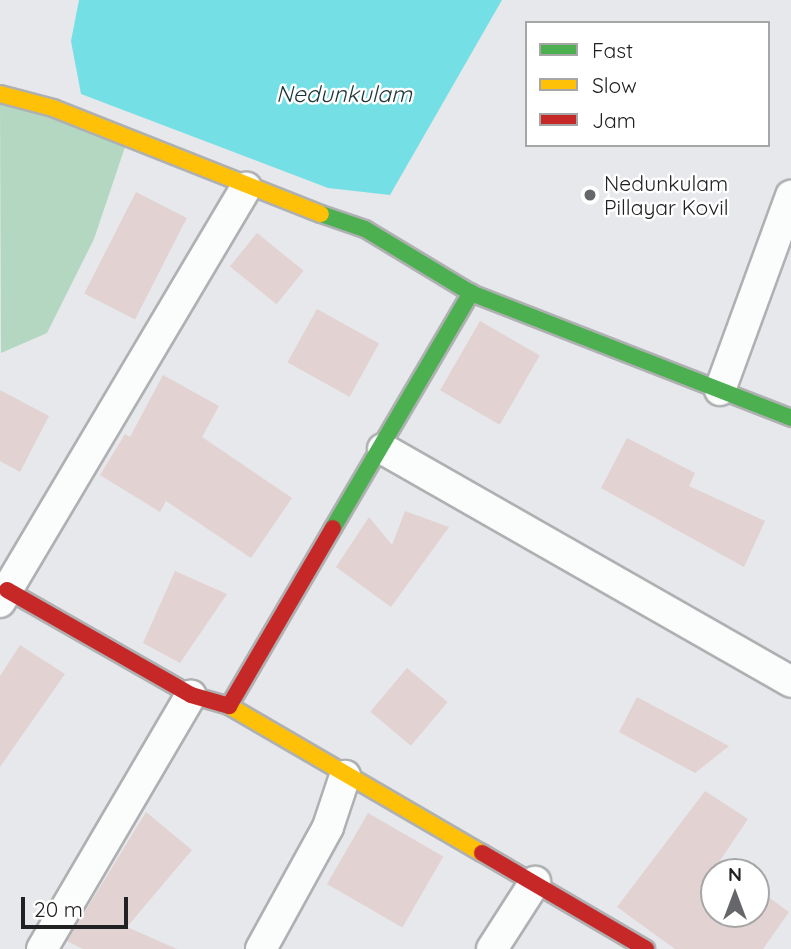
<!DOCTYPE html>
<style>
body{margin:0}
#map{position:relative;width:791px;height:949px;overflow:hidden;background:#e7e8eb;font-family:Quicksand,sans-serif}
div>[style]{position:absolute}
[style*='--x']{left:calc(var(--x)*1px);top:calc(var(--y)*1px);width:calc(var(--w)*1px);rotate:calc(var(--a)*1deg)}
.green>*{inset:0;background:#b3d7c0}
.water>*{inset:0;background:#74e0e6}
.building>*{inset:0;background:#e2d2d2;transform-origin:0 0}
.roads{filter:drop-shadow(2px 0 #afb0b2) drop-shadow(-2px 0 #afb0b2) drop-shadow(0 2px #afb0b2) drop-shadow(0 -2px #afb0b2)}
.street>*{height:30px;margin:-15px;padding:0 15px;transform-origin:15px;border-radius:15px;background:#fbfcfc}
.fast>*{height:16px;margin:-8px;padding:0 8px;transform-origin:8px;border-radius:8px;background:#4caf50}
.slow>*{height:16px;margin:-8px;padding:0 8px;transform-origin:8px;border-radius:8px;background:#ffc107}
.jam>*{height:16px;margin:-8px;padding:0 8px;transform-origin:8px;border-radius:8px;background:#c62828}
.dots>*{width:19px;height:19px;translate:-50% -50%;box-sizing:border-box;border:4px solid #fff;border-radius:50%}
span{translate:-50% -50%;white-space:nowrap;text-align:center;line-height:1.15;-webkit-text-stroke:5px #fff;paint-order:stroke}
.poi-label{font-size:21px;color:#212124}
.left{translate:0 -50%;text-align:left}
.water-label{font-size:23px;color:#1c3536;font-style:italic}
.legend{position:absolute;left:525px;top:21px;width:245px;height:126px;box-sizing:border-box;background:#fff;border:2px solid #a6a6a7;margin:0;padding:9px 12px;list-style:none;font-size:21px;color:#212124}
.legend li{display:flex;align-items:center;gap:14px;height:35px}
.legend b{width:35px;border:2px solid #a6a6a7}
.north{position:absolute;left:700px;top:858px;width:70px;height:70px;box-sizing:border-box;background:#fff;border:2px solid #a6a6a7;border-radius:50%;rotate:0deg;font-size:19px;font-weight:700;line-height:28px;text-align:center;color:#212124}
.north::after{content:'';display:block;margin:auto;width:24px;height:32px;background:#66676a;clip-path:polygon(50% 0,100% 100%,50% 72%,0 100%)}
.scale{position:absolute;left:21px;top:897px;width:107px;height:32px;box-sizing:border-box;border:4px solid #212124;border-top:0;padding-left:9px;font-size:21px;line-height:24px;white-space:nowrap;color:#212124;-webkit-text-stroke:5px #fff;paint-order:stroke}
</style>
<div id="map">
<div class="green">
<i style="clip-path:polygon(0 94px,127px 141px,94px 239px,47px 333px,1px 353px)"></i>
</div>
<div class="water">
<i style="clip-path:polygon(79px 0,502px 0,390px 195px,328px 188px,81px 94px,71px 41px)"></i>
</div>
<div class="building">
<i style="left:136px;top:192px;width:57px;height:114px;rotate:27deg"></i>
<i style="left:257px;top:233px;width:60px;height:43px;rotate:39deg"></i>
<i style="left:317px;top:309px;width:71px;height:61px;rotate:29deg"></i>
<i style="left:480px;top:321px;width:69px;height:80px;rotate:30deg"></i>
<i style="clip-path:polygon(163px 375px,219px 406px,202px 437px,292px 498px,251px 558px,166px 501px,160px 512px,100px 475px,125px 434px,130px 437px)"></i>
<i style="clip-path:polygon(0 390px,49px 416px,20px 472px,0 461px)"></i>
<i style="clip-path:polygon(627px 438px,695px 473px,689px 486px,765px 521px,744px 567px,601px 488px)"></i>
<i style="clip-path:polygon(405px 511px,449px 527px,391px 607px,336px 567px,369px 517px,392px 545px)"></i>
<i style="clip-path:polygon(175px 571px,227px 594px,180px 663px,143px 643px)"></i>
<i style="clip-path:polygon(20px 645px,65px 674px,0 767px,0 676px)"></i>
<i style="left:407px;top:668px;width:53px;height:57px;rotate:40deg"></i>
<i style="clip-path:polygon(637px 697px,729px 746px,695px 773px,619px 732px)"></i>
<i style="clip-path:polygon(705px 791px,748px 819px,719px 862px,733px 872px,714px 872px,714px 914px,756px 914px,756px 888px,789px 912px,763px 949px,675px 949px,617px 907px)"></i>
<i style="clip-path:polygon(146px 812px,192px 850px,127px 927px,177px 949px,83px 949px,67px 941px)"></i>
<i style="left:368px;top:813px;width:87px;height:82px;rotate:30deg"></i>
</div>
<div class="roads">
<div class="street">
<i style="--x:720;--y:390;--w:207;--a:-69.9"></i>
<i style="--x:383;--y:449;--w:470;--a:29.7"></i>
<i style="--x:0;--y:602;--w:482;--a:-59.3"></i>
<i style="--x:42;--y:949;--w:294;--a:-59.6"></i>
<i style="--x:261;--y:949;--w:139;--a:-61.2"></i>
<i style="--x:328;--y:827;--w:54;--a:-71.6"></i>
<i style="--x:492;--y:949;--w:80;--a:-57.3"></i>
</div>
<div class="fast">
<i style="--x:321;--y:214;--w:46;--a:18.8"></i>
<i style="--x:365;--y:229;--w:124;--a:31.1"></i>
<i style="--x:471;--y:293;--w:344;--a:21.3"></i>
<i style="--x:333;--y:528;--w:273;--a:-59.6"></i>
</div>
<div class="slow">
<i style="--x:0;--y:94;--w:55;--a:14.8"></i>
<i style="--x:53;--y:108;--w:288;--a:21.6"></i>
<i style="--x:229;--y:706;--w:293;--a:30.2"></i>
</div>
<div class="jam">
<i style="--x:7;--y:590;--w:212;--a:29.7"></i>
<i style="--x:191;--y:695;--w:40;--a:16"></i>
<i style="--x:229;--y:706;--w:206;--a:-59.7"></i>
<i style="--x:482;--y:853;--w:190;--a:30.3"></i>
</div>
</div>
<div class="dots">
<i style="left:590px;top:195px;background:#66676a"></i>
</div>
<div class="poi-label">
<span class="left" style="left:604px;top:195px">Nedunkulam<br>Pillayar Kovil</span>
</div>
<div class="water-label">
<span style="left:344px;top:94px">Nedunkulam</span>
</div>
<ul class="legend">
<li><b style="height:9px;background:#4caf50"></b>Fast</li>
<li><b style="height:9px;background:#ffc107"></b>Slow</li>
<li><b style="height:9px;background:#c62828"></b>Jam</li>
</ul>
<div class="north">N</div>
<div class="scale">20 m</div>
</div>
